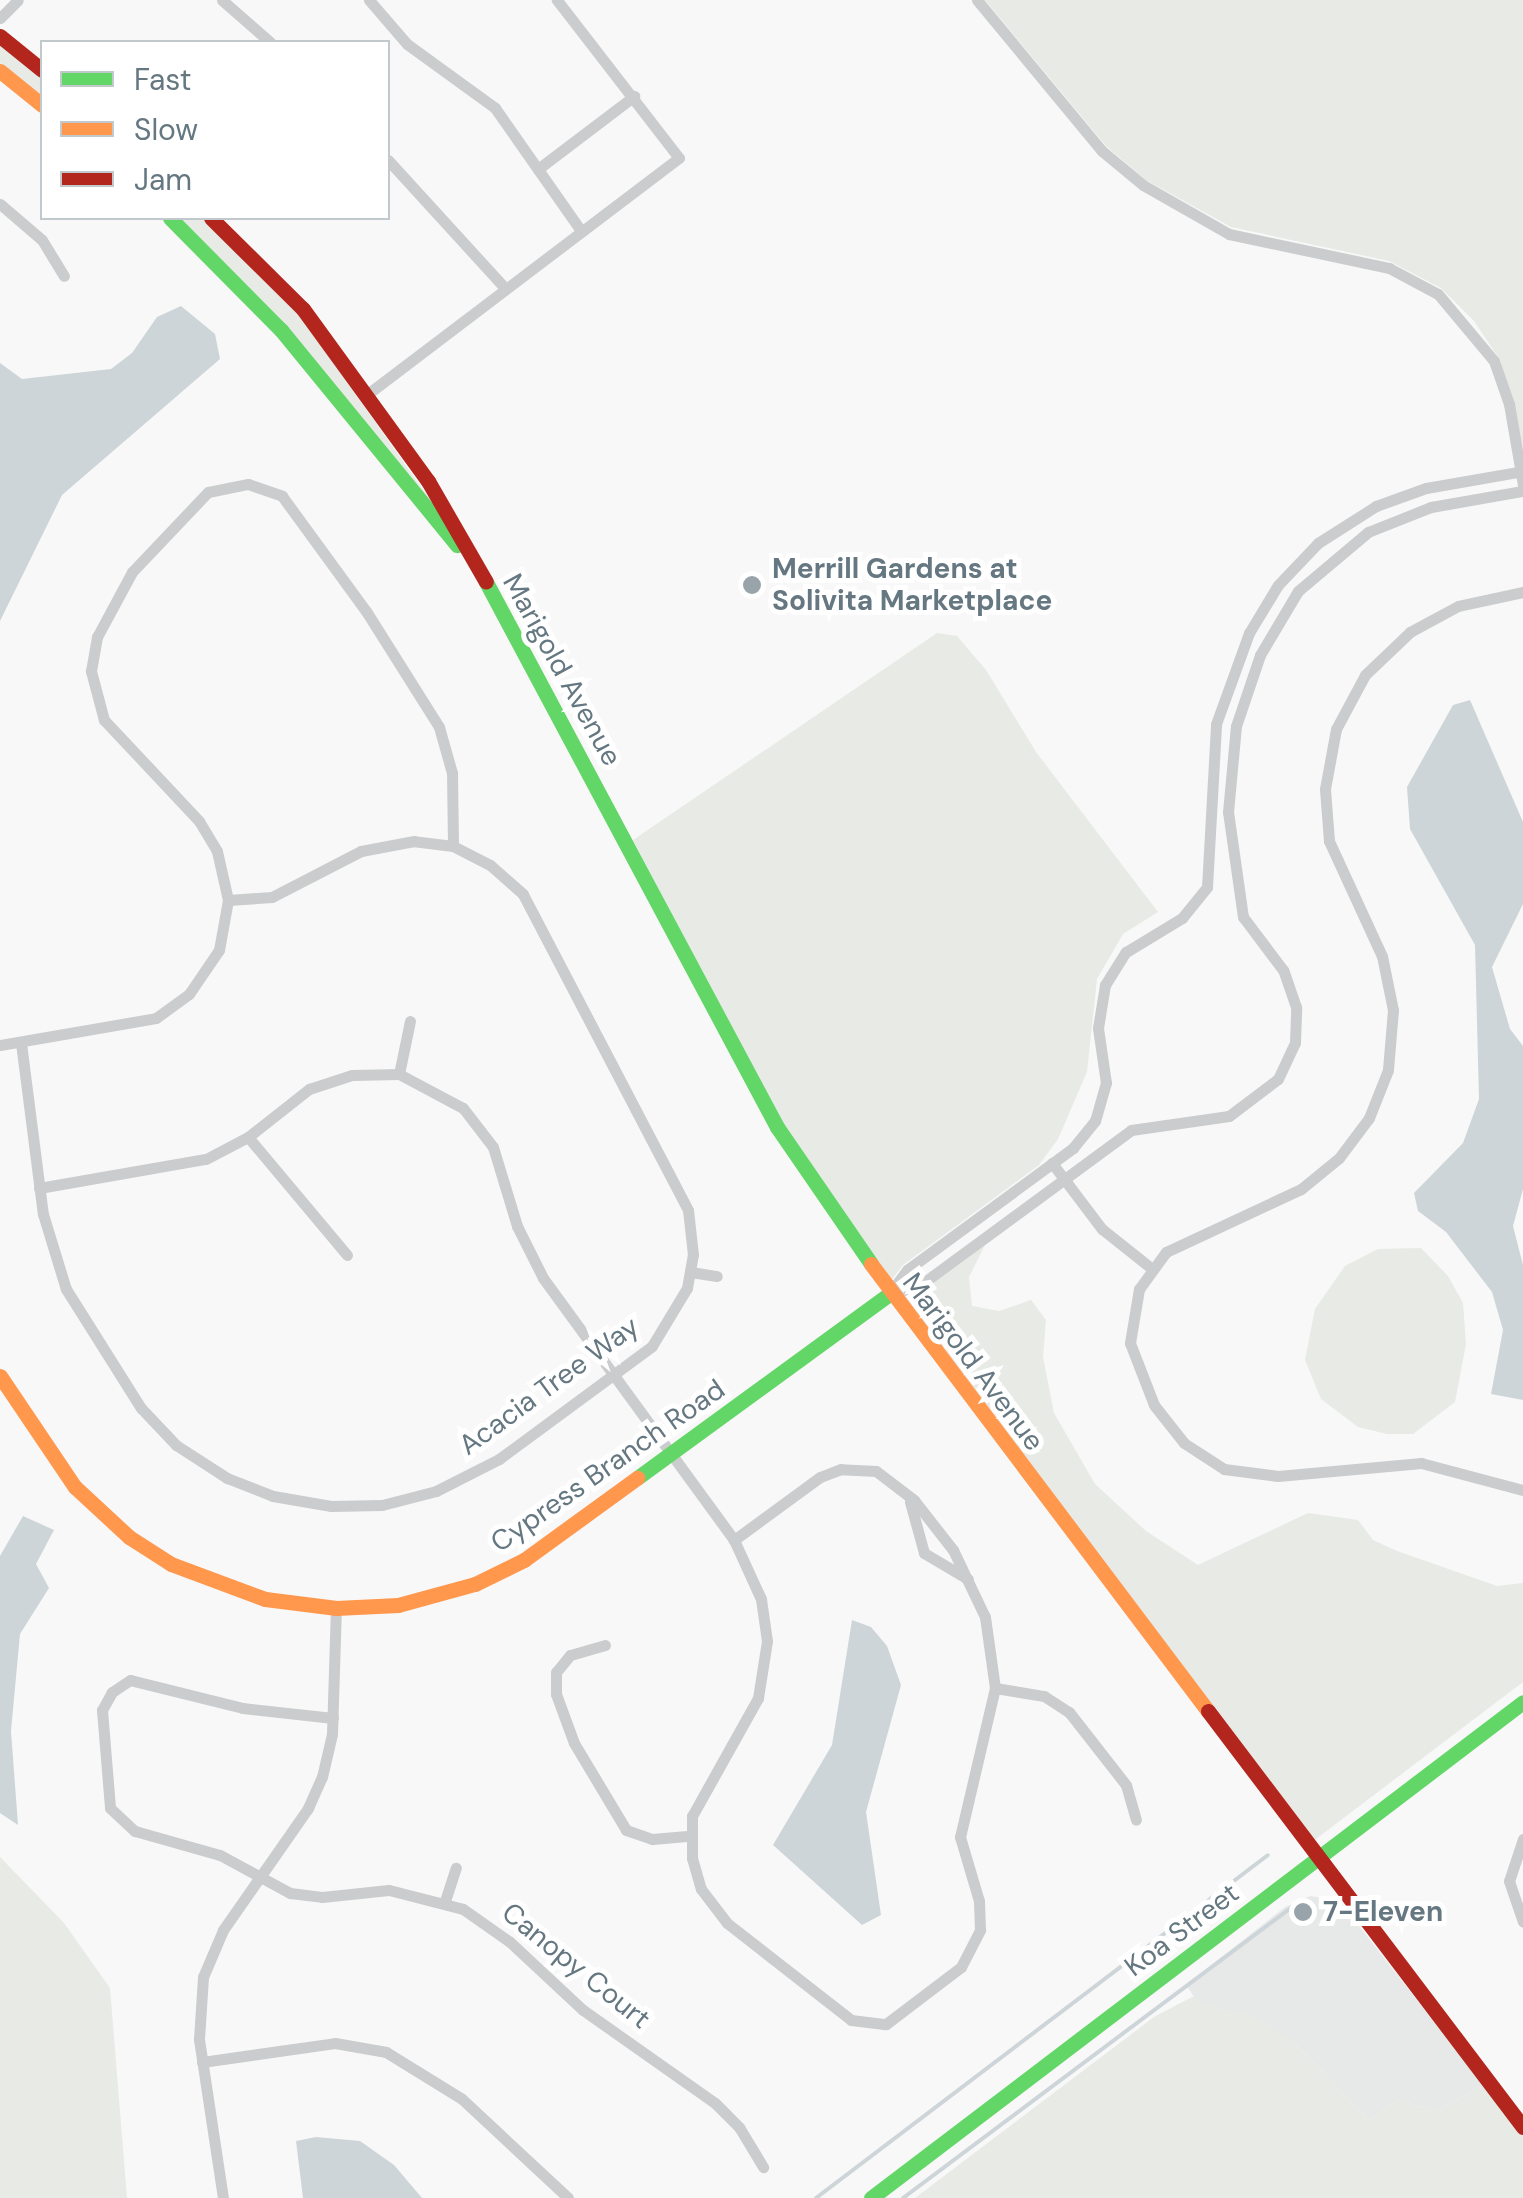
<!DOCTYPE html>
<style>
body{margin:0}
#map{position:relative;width:1523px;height:2198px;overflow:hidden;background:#f8f8f8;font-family:"DM Sans",sans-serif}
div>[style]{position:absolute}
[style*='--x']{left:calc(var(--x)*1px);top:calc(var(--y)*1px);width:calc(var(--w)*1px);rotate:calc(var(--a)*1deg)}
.built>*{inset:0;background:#e7e9e8}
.green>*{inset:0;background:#e7eae5}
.water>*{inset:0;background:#cdd5d8}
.stream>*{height:4px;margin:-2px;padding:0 2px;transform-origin:2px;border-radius:2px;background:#cdd5d8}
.street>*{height:11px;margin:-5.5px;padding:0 5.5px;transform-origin:5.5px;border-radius:5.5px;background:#cbcccd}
.fast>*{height:15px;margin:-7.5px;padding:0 7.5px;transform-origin:7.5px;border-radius:7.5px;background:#63d668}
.slow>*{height:15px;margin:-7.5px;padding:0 7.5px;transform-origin:7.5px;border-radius:7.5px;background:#ff974d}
.jam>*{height:15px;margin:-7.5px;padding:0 7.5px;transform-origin:7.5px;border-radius:7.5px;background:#b3261e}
.dots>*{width:28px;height:28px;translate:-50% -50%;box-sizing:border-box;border:5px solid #fff;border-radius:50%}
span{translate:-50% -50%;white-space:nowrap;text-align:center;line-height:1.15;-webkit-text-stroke:10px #fff;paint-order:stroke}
.poi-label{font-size:28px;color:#657780;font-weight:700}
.left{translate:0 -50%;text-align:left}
.street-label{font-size:28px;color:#657780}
.legend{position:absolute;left:40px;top:40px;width:350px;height:180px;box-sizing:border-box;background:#fff;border:2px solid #c1c9cc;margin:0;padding:12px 18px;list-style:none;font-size:30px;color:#657780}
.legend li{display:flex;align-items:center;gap:20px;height:50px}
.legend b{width:50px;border:2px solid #c1c9cc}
</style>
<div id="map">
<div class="built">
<i style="clip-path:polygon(1310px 1896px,1339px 1900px,1483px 2085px,1437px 2111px,1397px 2100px,1370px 2120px,1293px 2042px,1199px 2004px,1186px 1985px,1285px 1907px)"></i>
</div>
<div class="green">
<i style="clip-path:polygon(985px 0,1523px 0,1523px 447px,1500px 360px,1474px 321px,1441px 288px,1389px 261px,1231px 227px,1146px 180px,1106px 146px)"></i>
<i style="clip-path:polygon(0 44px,42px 78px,42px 97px,0 63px)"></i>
<i style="clip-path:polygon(179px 218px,202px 218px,298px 313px,441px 515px,286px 326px)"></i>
<i style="clip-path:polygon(937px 633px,957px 636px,986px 670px,1036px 752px,1158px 912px,1123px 934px,1097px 979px,1087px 1072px,1058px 1139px,1039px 1165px,903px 1265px,889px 1283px,783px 1125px,633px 840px)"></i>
<i style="clip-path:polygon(985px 1245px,969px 1277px,972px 1306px,999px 1311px,1031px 1300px,1046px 1320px,1043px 1357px,1054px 1413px,1095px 1484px,1146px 1531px,1198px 1565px,1308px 1513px,1358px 1520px,1373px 1540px,1397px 1551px,1497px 1586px,1523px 1583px,1523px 1682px,1312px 1842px,900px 1298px,923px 1291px)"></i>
<i style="clip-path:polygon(1421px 1248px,1448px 1276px,1463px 1303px,1466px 1344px,1455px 1402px,1413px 1434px,1387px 1434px,1358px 1427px,1321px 1399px,1305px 1360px,1315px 1309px,1345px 1266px,1378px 1249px)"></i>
<i style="clip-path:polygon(0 1857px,64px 1923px,110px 1988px,127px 2198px,0 2198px)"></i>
<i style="clip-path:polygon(1194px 1996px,1200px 2004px,1255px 2016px,1293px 2042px,1370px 2120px,1397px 2100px,1437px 2111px,1483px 2085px,1523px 2137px,1523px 2198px,915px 2198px,1154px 2017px)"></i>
</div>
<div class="water">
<i style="clip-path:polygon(181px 306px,215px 334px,220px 359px,62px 495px,0 621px,0 363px,22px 379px,111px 369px,132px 353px,157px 317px)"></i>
<i style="clip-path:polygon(1470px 700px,1523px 822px,1523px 904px,1492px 967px,1510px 1029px,1523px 1046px,1523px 1189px,1513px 1226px,1523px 1265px,1523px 1400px,1491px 1394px,1503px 1330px,1492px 1292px,1446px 1232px,1418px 1211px,1414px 1193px,1463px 1143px,1479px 1099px,1475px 945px,1410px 829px,1407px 787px,1453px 705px)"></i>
<i style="clip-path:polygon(23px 1516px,54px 1530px,36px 1564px,49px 1588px,20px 1634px,11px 1731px,18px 1825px,0 1813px,0 1556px)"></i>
<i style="clip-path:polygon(852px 1620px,871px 1627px,887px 1646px,901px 1685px,866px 1812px,881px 1915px,862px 1925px,773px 1845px,832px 1745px)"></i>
<i style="clip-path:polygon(316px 2137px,360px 2141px,394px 2165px,422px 2198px,303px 2198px,296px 2141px)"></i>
</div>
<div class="stream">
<i style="--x:816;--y:2198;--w:567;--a:-37.19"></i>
<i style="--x:903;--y:2198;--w:489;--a:-36.8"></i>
</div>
<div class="street">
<i style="--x:222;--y:0;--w:64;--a:41.2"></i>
<i style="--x:369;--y:0;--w:58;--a:49.2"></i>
<i style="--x:407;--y:44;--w:109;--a:36"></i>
<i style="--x:495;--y:108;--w:150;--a:55"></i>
<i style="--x:977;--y:0;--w:196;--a:50.4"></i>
<i style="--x:1102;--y:151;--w:53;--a:39.7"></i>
<i style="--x:1143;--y:185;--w:99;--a:29.7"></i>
<i style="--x:1229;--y:234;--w:164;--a:12"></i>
<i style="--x:1389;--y:268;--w:55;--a:28"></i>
<i style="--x:1438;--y:294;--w:87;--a:50.1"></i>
<i style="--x:1494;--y:361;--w:46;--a:70.8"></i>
<i style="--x:1509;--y:404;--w:82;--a:80.2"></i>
<i style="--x:0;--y:18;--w:25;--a:-45"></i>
<i style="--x:388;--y:160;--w:173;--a:47.6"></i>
<i style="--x:538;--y:169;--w:121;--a:-37.2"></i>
<i style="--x:0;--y:204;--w:55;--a:40.6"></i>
<i style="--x:42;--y:240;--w:42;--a:58.6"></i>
<i style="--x:369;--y:393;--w:389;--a:-37.2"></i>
<i style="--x:679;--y:158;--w:200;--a:-127.7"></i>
<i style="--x:1523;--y:592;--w:66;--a:167.8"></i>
<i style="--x:1458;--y:606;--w:55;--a:151.6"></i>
<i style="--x:1410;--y:632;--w:62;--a:136.3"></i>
<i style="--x:1365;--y:675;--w:61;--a:118.2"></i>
<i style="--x:1336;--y:729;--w:61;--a:100.4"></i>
<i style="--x:1325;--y:789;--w:52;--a:85.6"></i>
<i style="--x:1329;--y:841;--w:127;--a:65.3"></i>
<i style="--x:1382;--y:956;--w:55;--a:78.5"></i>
<i style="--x:1393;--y:1010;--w:60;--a:94.8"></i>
<i style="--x:1388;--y:1070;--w:52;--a:111.6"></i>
<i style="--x:1369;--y:1118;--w:50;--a:126.9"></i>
<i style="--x:1339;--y:1158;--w:49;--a:140.8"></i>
<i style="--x:1301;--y:1189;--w:149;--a:155"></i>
<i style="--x:1166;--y:1252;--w:46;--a:126.1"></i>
<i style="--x:1139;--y:1289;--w:55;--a:99.5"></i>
<i style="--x:1130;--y:1343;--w:66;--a:68.8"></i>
<i style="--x:1154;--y:1405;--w:48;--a:51.7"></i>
<i style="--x:1184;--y:1443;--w:48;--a:33"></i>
<i style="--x:1224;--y:1469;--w:54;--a:7.4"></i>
<i style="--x:1278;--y:1476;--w:144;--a:-5.2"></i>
<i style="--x:1421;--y:1463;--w:106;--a:14.8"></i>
<i style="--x:21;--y:1043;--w:172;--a:82.7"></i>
<i style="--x:43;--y:1214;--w:78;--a:73"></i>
<i style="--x:66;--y:1289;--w:141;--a:57.8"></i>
<i style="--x:141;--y:1408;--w:51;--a:46.6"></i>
<i style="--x:176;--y:1445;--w:61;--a:32.9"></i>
<i style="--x:227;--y:1478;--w:49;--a:21.4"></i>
<i style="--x:273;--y:1496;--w:59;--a:9.8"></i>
<i style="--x:331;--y:1506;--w:51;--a:-1.1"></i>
<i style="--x:382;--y:1505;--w:56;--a:-14.5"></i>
<i style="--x:436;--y:1491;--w:71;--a:-26.9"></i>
<i style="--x:499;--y:1459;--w:190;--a:-36.4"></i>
<i style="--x:652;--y:1346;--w:68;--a:-58.9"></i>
<i style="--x:687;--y:1288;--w:34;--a:-80"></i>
<i style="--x:693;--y:1255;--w:45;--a:-96.3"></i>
<i style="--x:688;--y:1210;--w:356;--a:-117.6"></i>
<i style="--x:523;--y:894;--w:44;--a:-138.7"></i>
<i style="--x:490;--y:865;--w:42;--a:-152.8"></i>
<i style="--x:453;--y:846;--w:39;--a:-173"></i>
<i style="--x:414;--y:841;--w:54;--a:169.3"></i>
<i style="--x:361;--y:851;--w:100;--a:152.7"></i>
<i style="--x:272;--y:897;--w:44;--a:176.1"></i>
<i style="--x:0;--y:1045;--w:158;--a:-9.8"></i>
<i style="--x:156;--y:1018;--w:41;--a:-36"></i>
<i style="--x:189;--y:994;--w:53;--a:-55.7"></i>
<i style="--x:219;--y:950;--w:51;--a:-79.8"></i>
<i style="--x:228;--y:900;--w:50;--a:-102.7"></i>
<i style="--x:217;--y:851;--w:35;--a:-121"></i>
<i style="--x:199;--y:821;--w:139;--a:-133.2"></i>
<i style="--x:104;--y:720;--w:51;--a:-104.9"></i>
<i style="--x:91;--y:671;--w:35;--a:-80"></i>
<i style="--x:97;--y:637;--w:74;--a:-61.7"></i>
<i style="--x:132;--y:572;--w:110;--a:-46.5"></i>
<i style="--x:208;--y:492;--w:41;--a:-11.3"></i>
<i style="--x:248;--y:484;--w:36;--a:19"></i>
<i style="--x:282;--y:496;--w:142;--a:53.9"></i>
<i style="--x:366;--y:611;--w:137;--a:57.8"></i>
<i style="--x:439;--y:727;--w:48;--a:74.2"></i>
<i style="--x:452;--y:773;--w:73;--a:89.2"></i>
<i style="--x:399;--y:1074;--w:54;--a:-78.3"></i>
<i style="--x:248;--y:1137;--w:154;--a:50"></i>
<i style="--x:1052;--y:1163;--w:83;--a:52.9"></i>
<i style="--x:1102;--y:1229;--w:63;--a:38.5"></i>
<i style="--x:39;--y:1188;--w:169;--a:-9.9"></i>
<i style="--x:206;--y:1159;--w:47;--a:-27.6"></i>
<i style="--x:248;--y:1137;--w:78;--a:-38.2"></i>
<i style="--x:309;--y:1089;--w:45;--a:-18"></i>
<i style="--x:352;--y:1075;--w:47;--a:-1.2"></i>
<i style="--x:399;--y:1074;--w:72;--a:28"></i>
<i style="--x:463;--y:1108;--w:49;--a:52.4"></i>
<i style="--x:493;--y:1147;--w:83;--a:73.1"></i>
<i style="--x:517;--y:1226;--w:58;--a:63.4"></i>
<i style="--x:543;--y:1278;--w:324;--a:53.9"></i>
<i style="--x:734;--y:1540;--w:65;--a:65.4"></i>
<i style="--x:761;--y:1599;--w:42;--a:81.9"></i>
<i style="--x:767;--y:1641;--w:58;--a:99"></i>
<i style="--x:758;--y:1698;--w:135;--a:119.2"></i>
<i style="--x:692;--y:1816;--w:42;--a:90"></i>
<i style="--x:692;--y:1858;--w:32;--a:74"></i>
<i style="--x:701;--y:1889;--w:43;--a:52.6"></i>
<i style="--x:727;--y:1923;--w:157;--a:38"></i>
<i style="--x:851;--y:2020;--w:35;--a:7"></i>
<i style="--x:886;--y:2024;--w:94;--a:-37.2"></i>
<i style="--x:961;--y:1967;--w:42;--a:-62.8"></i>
<i style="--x:980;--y:1930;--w:29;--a:-92"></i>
<i style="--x:979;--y:1901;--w:67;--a:-106.5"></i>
<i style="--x:960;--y:1837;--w:153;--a:-76.8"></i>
<i style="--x:995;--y:1688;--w:72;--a:-98"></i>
<i style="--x:985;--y:1617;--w:74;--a:-115.5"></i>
<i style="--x:953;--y:1550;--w:63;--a:-128"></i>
<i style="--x:914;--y:1500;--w:48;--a:-142.7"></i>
<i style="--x:876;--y:1471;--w:35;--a:-177"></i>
<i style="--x:841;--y:1469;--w:22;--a:159"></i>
<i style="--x:820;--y:1477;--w:107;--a:143.8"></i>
<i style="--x:691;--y:1272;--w:26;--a:9"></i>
<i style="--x:889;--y:1294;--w:31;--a:-15"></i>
<i style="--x:919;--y:1286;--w:263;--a:-36.3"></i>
<i style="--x:1131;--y:1130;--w:99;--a:-8.1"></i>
<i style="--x:1229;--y:1116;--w:61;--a:-37.1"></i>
<i style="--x:1278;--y:1079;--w:40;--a:-65"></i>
<i style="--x:1295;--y:1043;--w:36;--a:-88"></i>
<i style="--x:1296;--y:1007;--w:39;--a:-109"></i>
<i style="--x:1283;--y:970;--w:66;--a:-127"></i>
<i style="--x:1243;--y:917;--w:106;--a:-98.1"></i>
<i style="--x:1228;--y:812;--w:86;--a:-84.7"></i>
<i style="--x:1236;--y:726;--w:75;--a:-71.3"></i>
<i style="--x:1260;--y:655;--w:74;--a:-59.3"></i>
<i style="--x:1298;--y:591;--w:92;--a:-40.1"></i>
<i style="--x:1368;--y:532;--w:68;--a:-21.6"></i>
<i style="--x:1431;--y:507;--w:93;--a:-9.9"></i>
<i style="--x:889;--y:1294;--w:30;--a:-53"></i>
<i style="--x:907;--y:1270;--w:206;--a:-36.3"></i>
<i style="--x:1073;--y:1148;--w:35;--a:-51"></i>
<i style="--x:1095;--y:1121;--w:40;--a:-74"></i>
<i style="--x:1106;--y:1083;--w:56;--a:-98.3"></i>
<i style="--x:1098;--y:1028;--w:44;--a:-80.8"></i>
<i style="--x:1105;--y:985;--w:39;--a:-58"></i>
<i style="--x:1126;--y:952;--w:66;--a:-31.3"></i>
<i style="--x:1182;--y:918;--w:40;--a:-51"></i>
<i style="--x:1207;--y:887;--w:163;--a:-86.8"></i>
<i style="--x:1216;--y:724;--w:97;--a:-70.1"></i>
<i style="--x:1249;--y:633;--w:56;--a:-58.9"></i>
<i style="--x:1278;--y:585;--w:58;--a:-46.4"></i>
<i style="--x:1318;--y:543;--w:69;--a:-32.5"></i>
<i style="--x:1376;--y:506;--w:53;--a:-19.8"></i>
<i style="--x:1426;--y:488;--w:98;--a:-9.9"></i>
<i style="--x:910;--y:1502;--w:53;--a:74.6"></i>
<i style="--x:924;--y:1553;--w:51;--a:30.6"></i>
<i style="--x:605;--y:1645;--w:36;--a:164"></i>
<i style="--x:570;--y:1655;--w:22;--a:129"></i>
<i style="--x:556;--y:1672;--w:22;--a:90"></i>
<i style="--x:556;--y:1694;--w:52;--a:69.8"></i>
<i style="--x:574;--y:1743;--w:101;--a:59.1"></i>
<i style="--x:626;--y:1830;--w:28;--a:19"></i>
<i style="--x:652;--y:1839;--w:38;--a:-5"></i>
<i style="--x:995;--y:1688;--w:50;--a:9.3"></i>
<i style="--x:1044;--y:1696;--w:30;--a:33"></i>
<i style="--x:1069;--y:1712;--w:93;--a:52"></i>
<i style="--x:1126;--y:1785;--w:36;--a:74"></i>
<i style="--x:333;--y:1718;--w:91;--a:-173.7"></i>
<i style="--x:243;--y:1708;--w:116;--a:-166.1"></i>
<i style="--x:130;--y:1680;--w:22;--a:146"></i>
<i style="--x:112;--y:1692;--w:21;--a:119"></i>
<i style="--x:102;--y:1710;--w:98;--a:85.3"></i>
<i style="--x:110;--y:1808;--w:34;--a:43"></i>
<i style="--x:135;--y:1831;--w:88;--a:15.8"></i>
<i style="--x:220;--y:1855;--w:80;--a:28.5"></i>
<i style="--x:290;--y:1893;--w:32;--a:7"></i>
<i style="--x:322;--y:1897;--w:67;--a:-6"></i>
<i style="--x:389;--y:1890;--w:76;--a:14.4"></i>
<i style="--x:463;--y:1909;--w:57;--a:35.1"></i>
<i style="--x:510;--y:1942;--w:100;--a:43"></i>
<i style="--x:583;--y:2010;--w:161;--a:35.2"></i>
<i style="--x:715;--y:2103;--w:34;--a:45"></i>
<i style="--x:739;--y:2127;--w:47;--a:59"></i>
<i style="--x:1523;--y:1839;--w:44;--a:108.4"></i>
<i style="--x:1509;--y:1881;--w:43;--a:71.1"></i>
<i style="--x:445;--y:1901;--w:35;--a:-72"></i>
<i style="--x:202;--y:2062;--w:134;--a:-8.1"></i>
<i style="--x:335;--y:2043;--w:52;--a:10"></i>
<i style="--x:386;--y:2052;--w:89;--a:31.7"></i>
<i style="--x:462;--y:2099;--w:145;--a:43"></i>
<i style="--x:223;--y:2198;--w:161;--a:-98.6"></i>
<i style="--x:199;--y:2039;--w:62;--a:-86.3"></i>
<i style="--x:203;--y:1977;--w:51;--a:-66.9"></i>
<i style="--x:223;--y:1930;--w:149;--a:-55.1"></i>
<i style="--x:308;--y:1808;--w:34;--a:-66"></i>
<i style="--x:322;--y:1777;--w:44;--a:-76.9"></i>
<i style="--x:332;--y:1734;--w:126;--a:-88.2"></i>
</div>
<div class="fast">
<i style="--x:170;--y:218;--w:158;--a:45.3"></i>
<i style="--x:281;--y:330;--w:278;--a:50.7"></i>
<i style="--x:486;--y:582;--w:618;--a:61.9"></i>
<i style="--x:777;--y:1127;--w:166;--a:55.5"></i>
<i style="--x:637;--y:1478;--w:312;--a:-36.1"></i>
<i style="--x:871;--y:2198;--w:819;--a:-37.26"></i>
</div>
<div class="slow">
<i style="--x:0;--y:71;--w:54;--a:39"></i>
<i style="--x:871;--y:1264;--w:560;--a:52.99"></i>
<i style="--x:0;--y:1376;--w:134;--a:56"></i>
<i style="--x:75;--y:1487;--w:74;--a:42.8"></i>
<i style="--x:129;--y:1537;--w:50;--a:32.7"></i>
<i style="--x:171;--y:1564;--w:100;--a:20.4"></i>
<i style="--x:265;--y:1599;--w:72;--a:7.2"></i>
<i style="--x:336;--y:1608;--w:62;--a:-2.8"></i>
<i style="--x:398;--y:1605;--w:80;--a:-15.3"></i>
<i style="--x:475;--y:1584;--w:55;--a:-26.1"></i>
<i style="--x:524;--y:1560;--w:140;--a:-36"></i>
</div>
<div class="jam">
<i style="--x:0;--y:36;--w:54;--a:39"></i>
<i style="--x:211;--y:218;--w:129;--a:44.7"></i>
<i style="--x:303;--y:309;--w:213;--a:54"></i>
<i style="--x:428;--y:481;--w:116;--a:60.1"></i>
<i style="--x:1208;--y:1711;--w:522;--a:52.87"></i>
</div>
<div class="dots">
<i style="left:752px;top:585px;background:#98a4aa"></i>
<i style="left:1303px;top:1912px;background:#98a4aa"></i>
</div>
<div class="poi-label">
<span class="left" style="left:772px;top:585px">Merrill Gardens at<br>Solivita Marketplace</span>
<span class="left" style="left:1323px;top:1912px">7-Eleven</span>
</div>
<div class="street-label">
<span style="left:562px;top:670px;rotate:61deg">Marigold Avenue</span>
<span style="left:973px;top:1362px;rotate:53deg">Marigold Avenue</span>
<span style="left:549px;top:1386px;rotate:-36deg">Acacia Tree Way</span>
<span style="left:608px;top:1466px;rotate:-35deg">Cypress Branch Road</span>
<span style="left:1182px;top:1930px;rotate:-37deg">Koa Street</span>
<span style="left:576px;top:1966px;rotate:39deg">Canopy Court</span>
</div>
<ul class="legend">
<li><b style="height:12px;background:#63d668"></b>Fast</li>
<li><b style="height:12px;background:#ff974d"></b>Slow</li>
<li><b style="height:12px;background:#b3261e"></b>Jam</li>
</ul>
</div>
